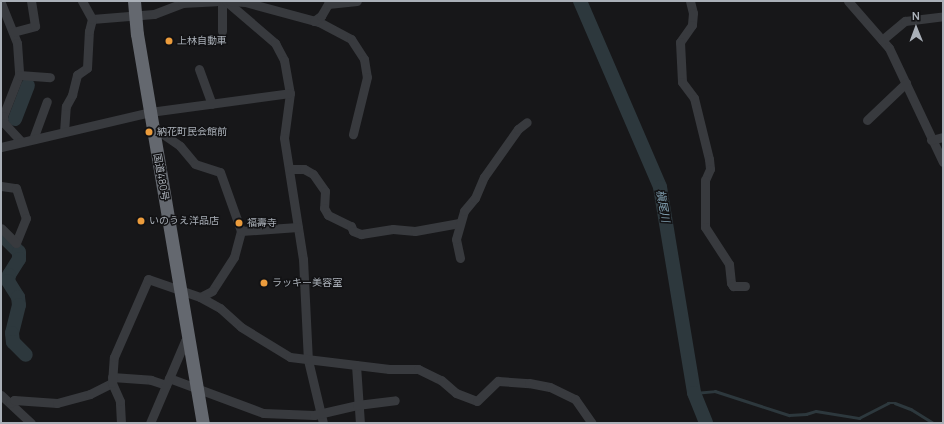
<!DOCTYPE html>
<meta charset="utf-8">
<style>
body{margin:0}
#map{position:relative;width:944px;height:424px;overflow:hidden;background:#171719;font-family:Manrope,"Noto Sans JP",sans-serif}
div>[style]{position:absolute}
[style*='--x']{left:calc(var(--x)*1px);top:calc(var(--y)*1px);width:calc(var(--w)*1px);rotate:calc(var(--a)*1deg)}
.stream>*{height:2.5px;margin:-1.25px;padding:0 1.25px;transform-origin:1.25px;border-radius:1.25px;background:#2d383d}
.river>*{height:14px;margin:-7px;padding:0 7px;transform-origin:7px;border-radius:7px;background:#2d383d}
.minor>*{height:9px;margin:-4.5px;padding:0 4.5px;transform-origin:4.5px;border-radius:4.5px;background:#383a3e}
.highway>*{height:13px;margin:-6.5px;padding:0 6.5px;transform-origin:6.5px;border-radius:6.5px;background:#64686f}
.dots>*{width:11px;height:11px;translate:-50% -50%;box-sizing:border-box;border:2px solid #121214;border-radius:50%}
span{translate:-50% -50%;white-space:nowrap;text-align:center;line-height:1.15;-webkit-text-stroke:3px #121214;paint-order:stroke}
.poi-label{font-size:10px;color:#aab0b8}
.left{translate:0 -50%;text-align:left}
.street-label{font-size:10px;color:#aab0b8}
.water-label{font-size:11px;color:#82a1b2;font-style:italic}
.frame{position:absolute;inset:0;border:2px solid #aab0b8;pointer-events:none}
.north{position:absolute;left:896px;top:8px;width:40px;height:40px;-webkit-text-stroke:3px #121214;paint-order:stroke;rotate:359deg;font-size:11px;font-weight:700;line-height:16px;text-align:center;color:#aab0b8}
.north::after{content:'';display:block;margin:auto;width:14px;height:18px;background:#aab0b8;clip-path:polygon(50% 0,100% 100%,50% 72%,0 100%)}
</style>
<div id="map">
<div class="stream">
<i style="--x:694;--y:393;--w:21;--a:-5"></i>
<i style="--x:715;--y:391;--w:78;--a:18"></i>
<i style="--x:789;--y:415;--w:17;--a:-3"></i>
<i style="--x:806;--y:414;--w:10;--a:-17"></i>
<i style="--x:816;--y:411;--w:44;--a:9.2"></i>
<i style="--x:859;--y:418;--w:33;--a:-27"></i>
<i style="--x:888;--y:403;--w:7;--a:0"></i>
<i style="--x:895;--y:403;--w:17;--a:21"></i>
<i style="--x:911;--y:409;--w:26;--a:32"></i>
</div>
<div class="river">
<i style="--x:580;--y:1;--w:202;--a:66.7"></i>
<i style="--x:660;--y:187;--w:209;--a:80.6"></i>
<i style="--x:694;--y:393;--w:32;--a:68"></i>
<i style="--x:15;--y:119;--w:36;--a:-69"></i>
<i style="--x:1;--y:234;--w:25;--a:45"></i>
<i style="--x:19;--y:252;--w:7;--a:90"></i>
<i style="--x:19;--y:259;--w:19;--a:122"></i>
<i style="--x:9;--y:275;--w:6;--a:99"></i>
<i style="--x:8;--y:281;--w:19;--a:58"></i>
<i style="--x:18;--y:297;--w:8;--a:83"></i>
<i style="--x:19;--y:305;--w:29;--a:104"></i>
<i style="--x:12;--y:333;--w:9;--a:84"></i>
<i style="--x:13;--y:342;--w:18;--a:45"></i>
</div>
<div class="minor">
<i style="--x:222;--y:1;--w:30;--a:90"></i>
<i style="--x:226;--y:1;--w:65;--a:40.6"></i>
<i style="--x:275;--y:43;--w:19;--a:62"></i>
<i style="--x:284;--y:60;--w:34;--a:80"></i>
<i style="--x:290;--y:93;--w:45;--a:97.6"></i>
<i style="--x:284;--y:138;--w:122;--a:81.1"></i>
<i style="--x:303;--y:259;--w:101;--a:87.2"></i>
<i style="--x:308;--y:360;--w:65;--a:76.6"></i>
<i style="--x:230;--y:1;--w:15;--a:4"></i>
<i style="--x:245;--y:2;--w:77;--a:15.1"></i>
<i style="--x:319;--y:22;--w:36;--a:28"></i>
<i style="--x:351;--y:39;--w:24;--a:57"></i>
<i style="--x:364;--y:59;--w:18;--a:81"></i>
<i style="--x:367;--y:77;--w:59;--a:103.8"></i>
<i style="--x:690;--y:1;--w:12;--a:76"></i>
<i style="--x:693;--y:13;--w:12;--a:95"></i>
<i style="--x:692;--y:25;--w:21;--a:125"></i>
<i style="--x:680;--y:42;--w:40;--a:87.1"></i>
<i style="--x:682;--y:82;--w:20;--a:53"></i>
<i style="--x:694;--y:98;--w:63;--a:76.2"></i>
<i style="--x:709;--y:159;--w:10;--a:84"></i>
<i style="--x:710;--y:169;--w:12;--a:114"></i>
<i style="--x:705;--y:180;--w:47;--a:90"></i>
<i style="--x:705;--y:227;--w:44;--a:57"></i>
<i style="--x:729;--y:264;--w:19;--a:84"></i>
<i style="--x:731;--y:283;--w:4;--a:56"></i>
<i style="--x:733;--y:286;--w:12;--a:0"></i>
<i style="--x:848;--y:1;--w:62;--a:48.9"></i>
<i style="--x:889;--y:48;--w:126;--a:64.7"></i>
<i style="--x:1;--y:3;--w:43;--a:68.2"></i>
<i style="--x:17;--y:43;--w:32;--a:86"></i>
<i style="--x:19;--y:75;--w:44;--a:111.3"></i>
<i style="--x:3;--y:116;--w:7;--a:82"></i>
<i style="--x:4;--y:123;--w:26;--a:47"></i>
<i style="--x:92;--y:19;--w:62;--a:-4.6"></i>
<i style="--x:154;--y:14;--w:30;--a:-21"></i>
<i style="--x:182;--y:3;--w:34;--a:-3"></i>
<i style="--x:314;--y:21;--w:9;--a:-36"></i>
<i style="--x:321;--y:16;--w:14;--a:-60"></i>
<i style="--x:328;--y:4;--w:29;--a:-6"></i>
<i style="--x:13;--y:32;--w:23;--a:-15"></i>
<i style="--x:35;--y:26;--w:25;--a:-99"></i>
<i style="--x:882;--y:40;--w:30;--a:-40"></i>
<i style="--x:905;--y:21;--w:38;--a:-7"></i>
<i style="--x:199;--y:69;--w:37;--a:70"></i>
<i style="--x:19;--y:75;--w:31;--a:4"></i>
<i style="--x:867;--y:120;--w:54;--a:-43.5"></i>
<i style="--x:153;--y:127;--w:33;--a:35"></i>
<i style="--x:180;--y:146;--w:23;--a:50"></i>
<i style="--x:195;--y:164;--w:26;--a:18"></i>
<i style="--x:220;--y:172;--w:63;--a:70.4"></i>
<i style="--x:241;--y:231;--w:27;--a:105"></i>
<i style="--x:234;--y:257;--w:40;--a:122.9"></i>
<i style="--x:212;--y:291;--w:13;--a:153"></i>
<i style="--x:64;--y:132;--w:26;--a:-86"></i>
<i style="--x:66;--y:106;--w:13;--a:-61"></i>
<i style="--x:72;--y:95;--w:21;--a:-76"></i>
<i style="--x:77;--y:75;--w:12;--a:-35"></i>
<i style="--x:87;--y:68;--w:37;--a:-87"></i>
<i style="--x:89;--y:31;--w:12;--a:-76"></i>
<i style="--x:92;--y:19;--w:21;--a:-119"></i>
<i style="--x:33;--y:139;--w:40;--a:-69.8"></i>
<i style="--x:931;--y:140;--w:12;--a:-14"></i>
<i style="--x:1;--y:147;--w:153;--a:-13.2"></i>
<i style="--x:150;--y:112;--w:141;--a:-7.7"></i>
<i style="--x:290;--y:169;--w:14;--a:0"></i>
<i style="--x:304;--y:169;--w:10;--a:29"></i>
<i style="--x:313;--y:174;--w:21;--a:55"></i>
<i style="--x:325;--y:191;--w:17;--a:93"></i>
<i style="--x:324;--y:208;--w:8;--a:60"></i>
<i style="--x:328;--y:215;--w:25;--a:26"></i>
<i style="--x:351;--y:226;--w:5;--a:68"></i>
<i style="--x:353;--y:231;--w:9;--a:21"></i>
<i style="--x:361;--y:234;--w:32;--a:-9"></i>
<i style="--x:393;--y:229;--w:22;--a:5"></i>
<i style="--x:415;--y:231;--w:45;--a:-10.3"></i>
<i style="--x:1;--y:186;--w:15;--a:8"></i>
<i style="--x:16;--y:188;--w:32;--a:72"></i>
<i style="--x:26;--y:218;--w:27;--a:112"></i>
<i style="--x:16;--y:243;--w:21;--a:-135"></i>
<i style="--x:241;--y:231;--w:57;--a:-4"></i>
<i style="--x:460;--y:258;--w:19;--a:-102"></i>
<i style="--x:456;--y:239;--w:29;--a:-74"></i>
<i style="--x:464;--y:211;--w:17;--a:-50"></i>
<i style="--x:475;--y:198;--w:23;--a:-67"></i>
<i style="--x:484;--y:177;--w:59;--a:-54.7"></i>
<i style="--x:518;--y:129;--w:11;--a:-38"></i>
<i style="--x:356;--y:365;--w:58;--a:86.1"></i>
<i style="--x:112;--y:377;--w:39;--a:4"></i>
<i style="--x:151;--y:380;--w:16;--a:18"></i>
<i style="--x:169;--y:378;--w:100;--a:20.4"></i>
<i style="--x:263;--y:413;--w:51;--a:2.2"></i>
<i style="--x:314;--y:415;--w:44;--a:-13.1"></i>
<i style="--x:357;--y:405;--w:38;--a:-7"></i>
<i style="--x:1;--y:395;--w:41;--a:43"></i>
<i style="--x:10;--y:403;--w:5;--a:-37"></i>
<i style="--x:14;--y:400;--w:43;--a:4"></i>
<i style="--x:57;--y:403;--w:34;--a:-15"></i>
<i style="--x:90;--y:394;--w:25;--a:-27"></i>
<i style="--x:121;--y:423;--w:22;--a:-93"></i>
<i style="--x:120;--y:401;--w:20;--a:-114"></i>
<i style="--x:112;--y:383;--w:26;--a:-86"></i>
<i style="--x:114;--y:357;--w:85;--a:-66.4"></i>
<i style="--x:148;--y:279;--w:55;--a:19.1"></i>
<i style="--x:200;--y:297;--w:23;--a:29"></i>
<i style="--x:220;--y:308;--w:28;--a:42"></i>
<i style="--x:241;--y:327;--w:57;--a:31.5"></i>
<i style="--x:290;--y:357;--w:100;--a:6.9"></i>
<i style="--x:389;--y:369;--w:29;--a:0"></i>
<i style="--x:418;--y:369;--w:25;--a:26"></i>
<i style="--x:441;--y:380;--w:20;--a:41"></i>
<i style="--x:456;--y:393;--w:22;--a:21"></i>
<i style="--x:477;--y:401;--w:29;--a:-44"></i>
<i style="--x:498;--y:381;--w:31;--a:4"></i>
<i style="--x:529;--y:383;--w:21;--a:11"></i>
<i style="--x:550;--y:387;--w:28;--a:26"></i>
<i style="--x:575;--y:399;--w:29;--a:55"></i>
<i style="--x:150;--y:423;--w:89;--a:-66.9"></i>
<i style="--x:185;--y:341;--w:4;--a:-34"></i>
</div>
<div class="highway">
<i style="--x:134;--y:1;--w:33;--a:85"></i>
<i style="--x:137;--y:34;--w:395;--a:80.4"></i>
</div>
<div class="dots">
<i style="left:169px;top:41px;background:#ec9c3c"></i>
<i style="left:149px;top:132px;background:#ec9c3c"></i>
<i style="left:141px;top:221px;background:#ec9c3c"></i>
<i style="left:239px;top:223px;background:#ec9c3c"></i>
<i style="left:264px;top:283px;background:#ec9c3c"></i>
</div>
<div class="poi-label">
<span class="left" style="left:177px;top:41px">上林自動車</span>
<span class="left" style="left:157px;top:132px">納花町民会館前</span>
<span class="left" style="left:149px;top:221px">いのうえ洋品店</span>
<span class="left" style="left:247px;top:223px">福壽寺</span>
<span class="left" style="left:272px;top:283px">ラッキー美容室</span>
</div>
<div class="street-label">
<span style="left:161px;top:177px;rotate:80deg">国道480号</span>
</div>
<div class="water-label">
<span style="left:663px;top:206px;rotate:80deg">槇尾川</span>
</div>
<div class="frame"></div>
<div class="north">N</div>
</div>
